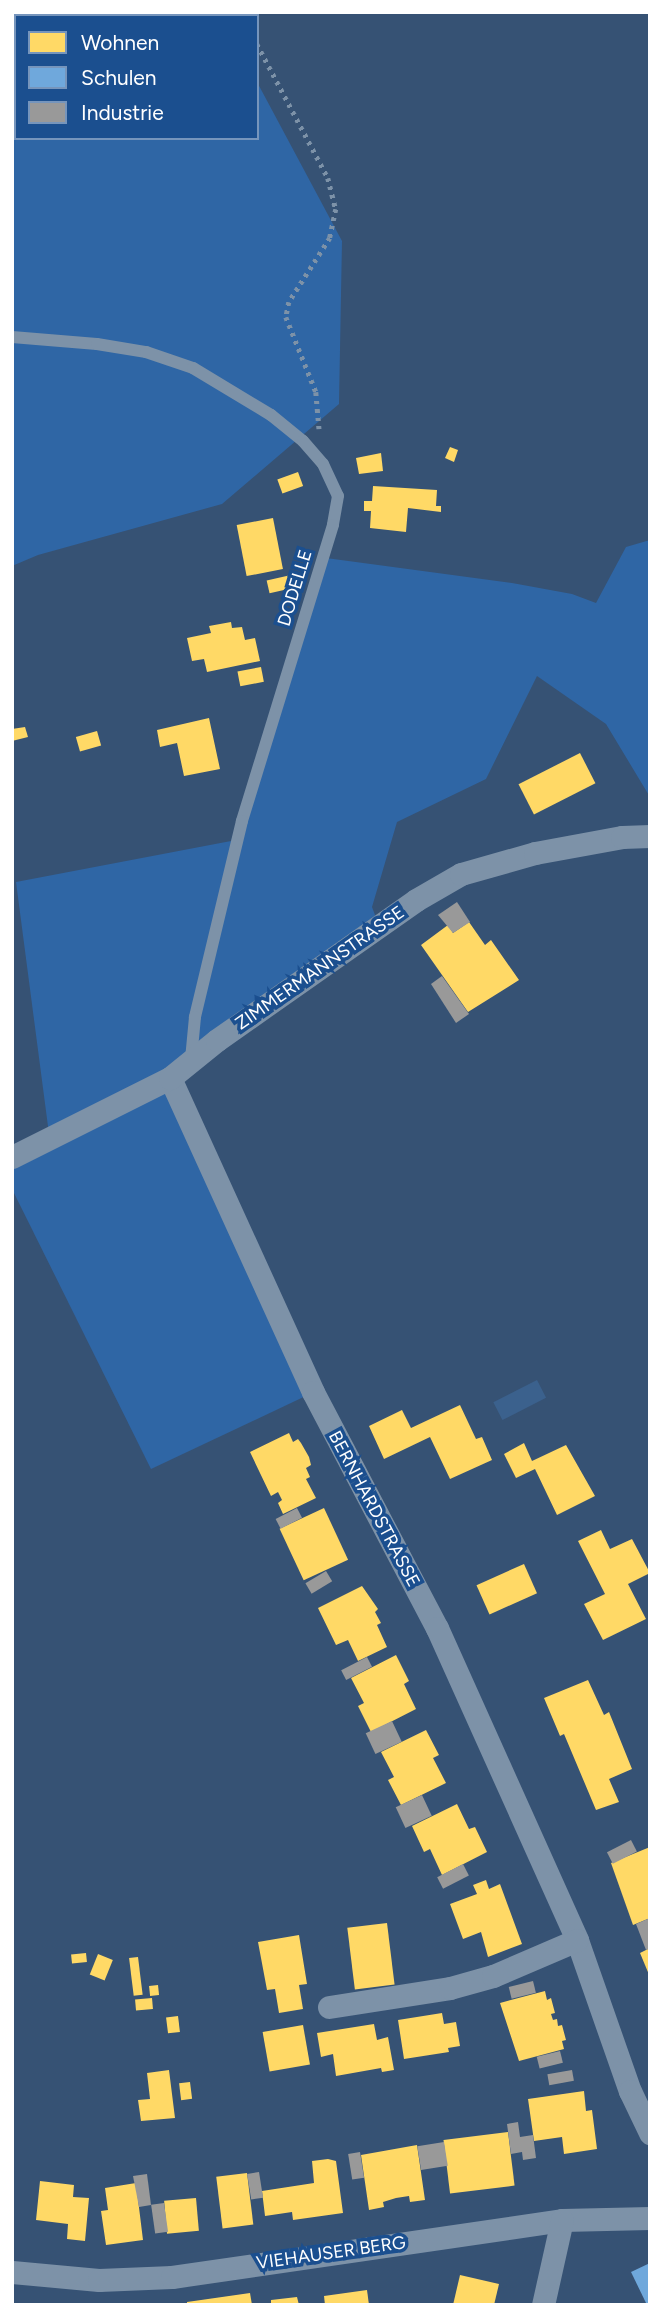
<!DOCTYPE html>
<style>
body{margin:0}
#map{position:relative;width:662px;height:2317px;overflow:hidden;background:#365274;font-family:Figtree,sans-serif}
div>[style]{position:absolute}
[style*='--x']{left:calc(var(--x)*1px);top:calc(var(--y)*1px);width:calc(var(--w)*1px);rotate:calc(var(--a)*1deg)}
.green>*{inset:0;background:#2f66a5}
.water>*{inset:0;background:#3b618d;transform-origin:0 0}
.homes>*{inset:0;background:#ffd966;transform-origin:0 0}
.schools>*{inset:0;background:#6fa8dc}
.industry>*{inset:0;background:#999;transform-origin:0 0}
.path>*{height:4.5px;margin-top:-2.25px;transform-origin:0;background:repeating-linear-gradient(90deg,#7d92a8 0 3.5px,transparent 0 8.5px)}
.lane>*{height:12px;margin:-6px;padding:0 6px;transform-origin:6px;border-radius:6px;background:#7d92a8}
.street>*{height:23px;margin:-11.5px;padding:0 11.5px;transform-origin:11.5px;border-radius:11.5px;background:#7d92a8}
span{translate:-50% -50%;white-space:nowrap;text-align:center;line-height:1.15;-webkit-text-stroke:7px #1b4f8f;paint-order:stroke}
.street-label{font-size:18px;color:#fff}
.frame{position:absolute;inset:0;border:14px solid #fff;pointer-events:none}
.legend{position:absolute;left:14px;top:14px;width:245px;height:126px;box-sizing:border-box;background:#1b4f8f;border:2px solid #7695bc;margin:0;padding:9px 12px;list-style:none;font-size:21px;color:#fff}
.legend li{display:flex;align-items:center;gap:14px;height:35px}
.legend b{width:35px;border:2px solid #7695bc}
</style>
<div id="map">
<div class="green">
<i style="clip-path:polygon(12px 12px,220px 12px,222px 16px,16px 16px,16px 138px,257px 138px,257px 82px,342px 241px,339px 404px,222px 504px,38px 555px,12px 566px)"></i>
<i style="clip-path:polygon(650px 540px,650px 797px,606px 724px,537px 676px,486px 779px,397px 822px,372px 907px,378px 923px,186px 1059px,49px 1134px,16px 882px,231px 841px,326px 558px,512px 583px,572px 594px,596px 603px,626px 547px)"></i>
<i style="clip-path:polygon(170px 1086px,312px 1393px,151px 1469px,12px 1189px,12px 1164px)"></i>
</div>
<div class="water">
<i style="left:537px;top:1380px;width:20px;height:49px;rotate:63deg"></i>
</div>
<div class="homes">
<i style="clip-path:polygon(450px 447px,458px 450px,454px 462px,445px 458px)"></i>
<i style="clip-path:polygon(381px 453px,383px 471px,359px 474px,356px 458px)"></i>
<i style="left:298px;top:472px;width:15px;height:22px;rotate:70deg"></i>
<i style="clip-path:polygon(373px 486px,437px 490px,436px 506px,441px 506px,441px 512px,408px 508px,406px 532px,370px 528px,371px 511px,364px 511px,364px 501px,372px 501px)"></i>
<i style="left:273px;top:518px;width:52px;height:37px;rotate:79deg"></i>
<i style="left:291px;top:575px;width:13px;height:25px;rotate:77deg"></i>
<i style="clip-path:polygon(231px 622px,232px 628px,242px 627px,245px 640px,255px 638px,260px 661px,207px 672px,204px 659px,192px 661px,187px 638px,211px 633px,209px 626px)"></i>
<i style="left:261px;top:667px;width:15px;height:24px;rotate:79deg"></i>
<i style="clip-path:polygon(209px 718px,220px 769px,184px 776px,177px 743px,160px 747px,157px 730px)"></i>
<i style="clip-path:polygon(25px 727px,28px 737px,12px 741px,12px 729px)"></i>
<i style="left:97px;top:731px;width:15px;height:22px;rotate:74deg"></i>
<i style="left:580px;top:753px;width:34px;height:69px;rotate:63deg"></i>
<i style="clip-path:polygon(469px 922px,485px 945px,491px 940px,519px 980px,468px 1012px,421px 945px,448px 925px,453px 933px)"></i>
<i style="clip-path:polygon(460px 1405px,476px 1439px,482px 1437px,492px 1460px,450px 1479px,430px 1437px,384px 1459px,369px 1426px,402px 1410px,411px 1428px)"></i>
<i style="clip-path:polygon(289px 1433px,293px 1442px,298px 1439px,301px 1443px,309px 1457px,311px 1465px,306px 1468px,310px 1477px,306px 1479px,316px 1498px,283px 1514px,278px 1503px,282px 1500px,278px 1492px,271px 1496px,250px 1452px)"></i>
<i style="clip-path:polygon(524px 1443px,532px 1461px,566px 1445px,595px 1496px,557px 1515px,535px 1469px,516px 1478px,504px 1454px)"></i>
<i style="left:324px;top:1508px;width:57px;height:49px;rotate:65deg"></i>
<i style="clip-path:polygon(601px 1530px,610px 1549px,632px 1539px,650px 1573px,628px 1584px,646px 1619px,603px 1640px,584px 1604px,605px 1594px,578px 1541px)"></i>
<i style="left:524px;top:1564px;width:32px;height:52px;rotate:66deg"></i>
<i style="clip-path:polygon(362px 1586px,378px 1609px,375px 1612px,381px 1623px,377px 1625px,387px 1647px,358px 1661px,348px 1640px,336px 1645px,318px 1608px)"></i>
<i style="clip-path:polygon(396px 1655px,409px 1681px,404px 1684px,416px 1709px,371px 1732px,358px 1706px,364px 1703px,351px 1678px)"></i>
<i style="clip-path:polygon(588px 1680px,604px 1715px,609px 1712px,632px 1769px,609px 1779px,619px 1802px,596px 1810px,564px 1734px,560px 1736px,544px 1698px)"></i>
<i style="clip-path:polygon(426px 1730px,439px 1755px,433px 1758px,446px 1783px,401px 1805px,388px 1780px,394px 1777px,381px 1752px)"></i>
<i style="clip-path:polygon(457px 1804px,469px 1829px,475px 1827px,487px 1852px,442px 1875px,430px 1849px,424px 1852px,412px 1826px)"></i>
<i style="clip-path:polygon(650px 1847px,650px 1918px,633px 1925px,611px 1863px)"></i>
<i style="clip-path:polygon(486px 1880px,489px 1889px,500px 1884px,522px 1944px,488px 1957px,481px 1932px,463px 1939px,450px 1904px,477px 1894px,473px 1885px)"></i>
<i style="left:387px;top:1923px;width:62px;height:40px;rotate:83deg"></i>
<i style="clip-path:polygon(299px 1935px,307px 1984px,299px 1985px,303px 2009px,279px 2013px,275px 1989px,267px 1990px,258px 1942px)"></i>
<i style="clip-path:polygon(650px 1948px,650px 1977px,640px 1953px)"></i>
<i style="left:86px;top:1953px;width:9px;height:15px;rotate:84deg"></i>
<i style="left:98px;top:1954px;width:16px;height:22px;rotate:22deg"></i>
<i style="left:138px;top:1957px;width:38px;height:9px;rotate:83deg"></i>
<i style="left:158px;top:1985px;width:10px;height:9px;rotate:84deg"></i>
<i style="clip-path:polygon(545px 1991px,547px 2000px,551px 1998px,555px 2013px,551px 2014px,553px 2020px,557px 2019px,558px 2026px,562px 2025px,566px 2040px,562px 2041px,564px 2049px,519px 2061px,500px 2003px)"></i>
<i style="left:152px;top:1998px;width:11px;height:17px;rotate:85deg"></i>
<i style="clip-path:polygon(442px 2013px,444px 2024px,456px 2022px,460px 2046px,448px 2048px,449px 2052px,404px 2059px,398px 2020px)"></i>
<i style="left:178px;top:2016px;width:16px;height:12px;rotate:83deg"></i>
<i style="clip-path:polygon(374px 2024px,377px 2040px,388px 2037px,394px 2070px,382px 2072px,381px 2068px,336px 2076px,333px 2054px,321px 2057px,317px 2033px)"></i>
<i style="left:303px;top:2025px;width:40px;height:41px;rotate:80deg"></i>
<i style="clip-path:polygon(169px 2070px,175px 2118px,141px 2121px,138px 2100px,150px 2099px,147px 2073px)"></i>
<i style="left:190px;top:2082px;width:17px;height:11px;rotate:83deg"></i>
<i style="clip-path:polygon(584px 2091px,586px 2111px,592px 2110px,597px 2149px,564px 2154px,562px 2137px,534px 2141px,528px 2099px)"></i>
<i style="left:508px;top:2132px;width:54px;height:65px;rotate:83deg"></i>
<i style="clip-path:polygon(417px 2145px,425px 2200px,410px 2202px,409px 2196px,396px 2198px,383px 2202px,384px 2207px,369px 2210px,361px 2155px)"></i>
<i style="clip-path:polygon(328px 2159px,336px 2161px,343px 2213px,293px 2220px,292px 2212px,265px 2216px,262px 2191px,314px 2183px,312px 2161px)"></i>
<i style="left:247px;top:2173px;width:52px;height:31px;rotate:83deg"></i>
<i style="clip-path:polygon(40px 2181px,74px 2185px,73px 2197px,89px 2198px,85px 2241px,67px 2239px,68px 2224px,36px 2220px)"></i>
<i style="clip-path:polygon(136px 2183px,143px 2240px,106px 2245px,101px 2211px,108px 2210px,105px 2188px)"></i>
<i style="left:196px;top:2198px;width:33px;height:32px;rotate:85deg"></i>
<i style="clip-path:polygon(460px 2275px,499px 2284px,494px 2305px,453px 2305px)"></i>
<i style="clip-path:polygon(367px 2290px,369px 2305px,325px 2305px,324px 2296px)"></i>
<i style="clip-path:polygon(250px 2293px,252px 2305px,187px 2305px,187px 2302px)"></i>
<i style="clip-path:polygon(297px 2297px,299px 2305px,271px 2305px,271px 2300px)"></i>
</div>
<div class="schools">
<i style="clip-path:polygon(650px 2263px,650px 2305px,647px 2305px,631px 2272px)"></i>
</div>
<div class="industry">
<i style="clip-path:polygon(457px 902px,470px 922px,453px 933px,438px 915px)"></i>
<i style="clip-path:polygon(442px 976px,469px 1014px,456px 1023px,431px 984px)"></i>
<i style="left:297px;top:1508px;width:11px;height:24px;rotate:63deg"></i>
<i style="left:326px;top:1571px;width:12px;height:24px;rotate:59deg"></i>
<i style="left:367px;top:1657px;width:11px;height:29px;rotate:63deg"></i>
<i style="left:392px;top:1721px;width:23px;height:29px;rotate:65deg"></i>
<i style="left:422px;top:1795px;width:23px;height:29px;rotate:65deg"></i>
<i style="left:631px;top:1840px;width:13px;height:27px;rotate:63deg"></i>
<i style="left:463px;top:1864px;width:13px;height:29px;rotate:63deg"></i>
<i style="clip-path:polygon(650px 1918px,650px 1948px,646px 1950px,636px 1924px)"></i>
<i style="left:533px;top:1981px;width:12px;height:25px;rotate:76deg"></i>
<i style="left:560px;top:2051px;width:12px;height:24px;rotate:76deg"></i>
<i style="left:572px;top:2070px;width:11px;height:25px;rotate:80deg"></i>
<i style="clip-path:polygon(518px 2122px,520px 2137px,533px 2135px,536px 2158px,523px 2160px,522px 2152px,511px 2154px,507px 2124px)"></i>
<i style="left:444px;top:2142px;width:24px;height:27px;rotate:81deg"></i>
<i style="left:360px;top:2152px;width:26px;height:12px;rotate:81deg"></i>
<i style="left:259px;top:2172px;width:26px;height:12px;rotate:81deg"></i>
<i style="clip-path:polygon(147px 2174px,151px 2205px,139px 2207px,133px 2176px)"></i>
<i style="left:164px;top:2203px;width:29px;height:13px;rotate:82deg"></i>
</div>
<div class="path">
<i style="--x:241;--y:12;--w:4;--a:63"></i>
<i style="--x:257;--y:44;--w:152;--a:62.1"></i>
<i style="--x:328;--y:178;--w:32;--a:76"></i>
<i style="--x:336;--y:209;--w:30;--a:102"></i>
<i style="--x:330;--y:238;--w:76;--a:122.6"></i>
<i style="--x:289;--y:302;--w:15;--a:101"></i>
<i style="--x:286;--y:317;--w:81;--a:68.2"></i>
<i style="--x:316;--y:392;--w:37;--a:85"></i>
</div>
<div class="lane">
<i style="--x:12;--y:337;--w:85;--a:4.7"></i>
<i style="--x:97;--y:344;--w:50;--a:9.3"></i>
<i style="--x:146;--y:352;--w:50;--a:18.8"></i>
<i style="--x:193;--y:368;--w:91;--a:31.1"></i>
<i style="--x:271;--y:415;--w:41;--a:39.1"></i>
<i style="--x:303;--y:441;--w:30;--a:49"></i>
<i style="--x:323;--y:464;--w:35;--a:65"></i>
<i style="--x:338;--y:496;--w:29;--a:100"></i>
<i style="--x:333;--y:525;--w:310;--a:107.1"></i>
<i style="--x:242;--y:821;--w:202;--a:103.5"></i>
<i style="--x:195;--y:1017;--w:42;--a:95.4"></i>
</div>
<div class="street">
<i style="--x:170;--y:1078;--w:345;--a:65.5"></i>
<i style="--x:313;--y:1392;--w:267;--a:62.3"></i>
<i style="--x:437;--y:1628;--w:342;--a:65.8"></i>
<i style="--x:577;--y:1940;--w:160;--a:70.7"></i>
<i style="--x:630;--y:2091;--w:47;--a:64.5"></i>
<i style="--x:12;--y:1157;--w:177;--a:-26.6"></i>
<i style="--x:170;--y:1078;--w:60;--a:-39"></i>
<i style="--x:217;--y:1040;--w:243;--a:-35.1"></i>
<i style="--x:416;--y:900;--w:52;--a:-30"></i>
<i style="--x:461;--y:874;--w:77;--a:-15.8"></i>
<i style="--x:535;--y:853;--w:88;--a:-10.4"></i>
<i style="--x:622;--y:837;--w:28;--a:-2"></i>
<i style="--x:329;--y:2007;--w:122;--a:-8.9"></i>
<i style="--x:450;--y:1988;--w:45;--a:-15.6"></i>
<i style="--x:493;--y:1976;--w:91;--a:-23.2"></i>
<i style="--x:12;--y:2272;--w:87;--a:5.3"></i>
<i style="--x:99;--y:2280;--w:73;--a:-2.4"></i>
<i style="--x:172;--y:2277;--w:394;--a:-8.3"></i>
<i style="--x:562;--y:2220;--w:88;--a:-1.3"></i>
<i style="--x:543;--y:2305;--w:87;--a:-77.4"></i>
</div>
<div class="street-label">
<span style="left:295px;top:588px;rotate:-73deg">DODELLE</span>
<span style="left:320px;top:968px;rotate:-35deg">ZIMMERMANNSTRASSE</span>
<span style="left:374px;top:1509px;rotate:62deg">BERNHARDSTRASSE</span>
<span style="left:331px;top:2253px;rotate:-8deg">VIEHAUSER BERG</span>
</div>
<div class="frame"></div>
<ul class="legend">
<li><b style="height:19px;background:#ffd966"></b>Wohnen</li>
<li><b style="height:19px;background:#6fa8dc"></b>Schulen</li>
<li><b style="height:19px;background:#999"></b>Industrie</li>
</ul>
</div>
